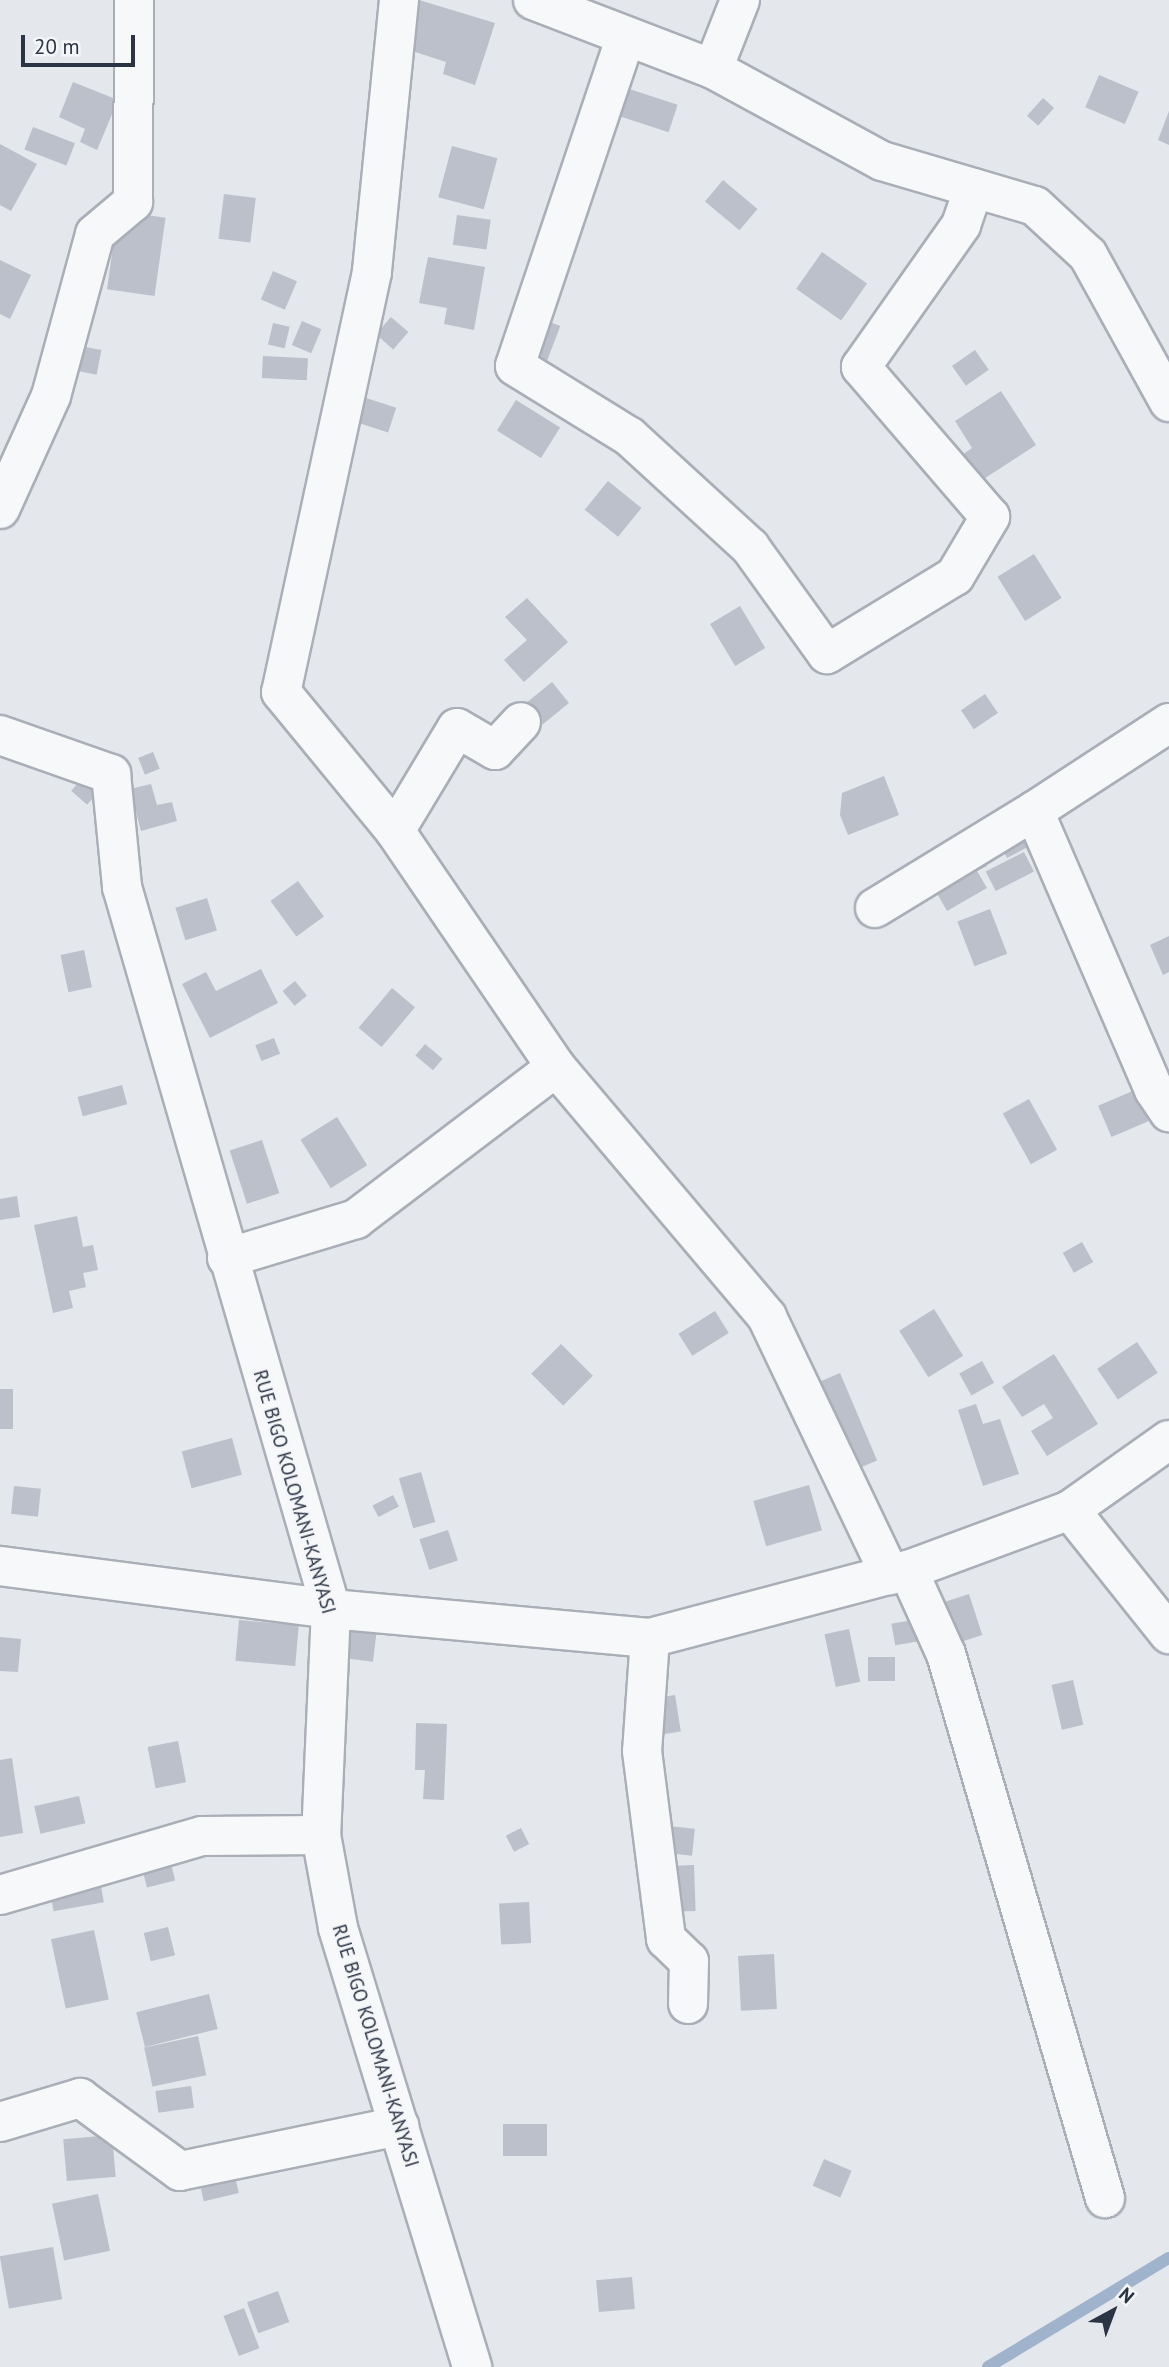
<!DOCTYPE html>
<style>
body{margin:0}
#map{position:relative;width:1169px;height:2367px;overflow:hidden;background:#e4e7ec;font-family:"PT Sans",sans-serif}
div>[style]{position:absolute}
[style*='--x']{left:calc(var(--x)*1px);top:calc(var(--y)*1px);width:calc(var(--w)*1px);rotate:calc(var(--a)*1deg)}
.stream>*{height:12px;margin:-6px;padding:0 6px;transform-origin:6px;border-radius:6px;background:#9fb4cc}
.building>*{inset:0;background:#bbc0ca;transform-origin:0 0}
.roads{filter:drop-shadow(2px 0 #a9aeb7) drop-shadow(-2px 0 #a9aeb7) drop-shadow(0 2px #a9aeb7) drop-shadow(0 -2px #a9aeb7)}
.minor>*{height:38px;margin:-19px;padding:0 19px;transform-origin:19px;border-radius:19px;background:#f7f8fa}
span{translate:-50% -50%;white-space:nowrap;text-align:center;line-height:1.15;-webkit-text-stroke:5px #f4f6f9;paint-order:stroke}
.street-label{font-size:19px;color:#2b3445}
.north{position:absolute;left:1078px;top:2276px;width:70px;height:70px;-webkit-text-stroke:5px #f4f6f9;paint-order:stroke;rotate:41deg;font-size:19px;font-weight:700;line-height:28px;text-align:center;color:#2b3445}
.north::after{content:'';display:block;margin:auto;width:24px;height:32px;background:#2b3445;clip-path:polygon(50% 0,100% 100%,50% 72%,0 100%)}
.scale{position:absolute;left:21px;top:35px;width:114px;height:32px;box-sizing:border-box;border:4px solid #2b3445;border-top:0;padding-left:9px;font-size:21px;line-height:24px;white-space:nowrap;color:#2b3445;-webkit-text-stroke:5px #f4f6f9;paint-order:stroke}
</style>
<div id="map">
<div class="stream">
<i style="--x:988;--y:2367;--w:211;--a:-31.1"></i>
</div>
<div class="building">
<i style="clip-path:polygon(419px 0,495px 23px,475px 85px,443px 74px,446px 62px,403px 48px)"></i>
<i style="left:1099px;top:75px;width:43px;height:35px;rotate:23deg"></i>
<i style="clip-path:polygon(73px 82px,118px 100px,97px 150px,80px 142px,85px 129px,59px 117px)"></i>
<i style="left:611px;top:83px;width:70px;height:29px;rotate:18deg"></i>
<i style="left:1043px;top:98px;width:15px;height:24px;rotate:42deg"></i>
<i style="clip-path:polygon(1169px 111px,1169px 145px,1158px 140px)"></i>
<i style="left:33px;top:127px;width:45px;height:24px;rotate:21deg"></i>
<i style="clip-path:polygon(0 144px,37px 164px,11px 211px,0 205px)"></i>
<i style="left:452px;top:146px;width:47px;height:53px;rotate:15deg"></i>
<i style="left:723px;top:180px;width:45px;height:28px;rotate:40deg"></i>
<i style="left:224px;top:194px;width:32px;height:45px;rotate:7deg"></i>
<i style="left:118px;top:211px;width:48px;height:79px;rotate:8deg"></i>
<i style="left:457px;top:215px;width:34px;height:30px;rotate:8deg"></i>
<i style="left:822px;top:252px;width:55px;height:45px;rotate:35deg"></i>
<i style="clip-path:polygon(428px 257px,485px 267px,474px 330px,444px 324px,447px 308px,419px 303px)"></i>
<i style="clip-path:polygon(0 260px,31px 275px,10px 319px,0 314px)"></i>
<i style="left:273px;top:271px;width:26px;height:31px;rotate:23deg"></i>
<i style="left:391px;top:317px;width:23px;height:23px;rotate:41deg"></i>
<i style="left:537px;top:317px;width:25px;height:38px;rotate:21deg"></i>
<i style="left:302px;top:321px;width:21px;height:26px;rotate:23deg"></i>
<i style="left:273px;top:323px;width:17px;height:22px;rotate:13deg"></i>
<i style="left:70px;top:344px;width:32px;height:25px;rotate:11deg"></i>
<i style="left:975px;top:350px;width:24px;height:28px;rotate:55deg"></i>
<i style="left:263px;top:356px;width:45px;height:22px;rotate:3deg"></i>
<i style="clip-path:polygon(1001px 391px,1036px 445px,979px 482px,962px 455px,972px 448px,955px 421px)"></i>
<i style="left:360px;top:396px;width:38px;height:26px;rotate:18deg"></i>
<i style="left:516px;top:400px;width:52px;height:36px;rotate:32deg"></i>
<i style="left:608px;top:481px;width:43px;height:37px;rotate:39deg"></i>
<i style="left:1034px;top:554px;width:52px;height:43px;rotate:58deg"></i>
<i style="clip-path:polygon(527px 598px,568px 642px,524px 682px,504px 660px,527px 640px,505px 617px)"></i>
<i style="left:740px;top:606px;width:49px;height:35px;rotate:59deg"></i>
<i style="left:552px;top:682px;width:27px;height:40px;rotate:51deg"></i>
<i style="left:985px;top:694px;width:23px;height:29px;rotate:56deg"></i>
<i style="left:153px;top:752px;width:18px;height:16px;rotate:68deg"></i>
<i style="left:85px;top:775px;width:21px;height:21px;rotate:41deg"></i>
<i style="clip-path:polygon(884px 776px,899px 815px,848px 835px,840px 815px,842px 793px)"></i>
<i style="clip-path:polygon(151px 784px,157px 805px,172px 802px,177px 821px,141px 831px,130px 789px)"></i>
<i style="clip-path:polygon(1029px 816px,1053px 862px,1038px 870px,1026px 848px,1007px 858px,995px 834px)"></i>
<i style="clip-path:polygon(972px 840px,987px 866px,977px 871px,987px 888px,947px 911px,922px 867px)"></i>
<i style="left:1024px;top:852px;width:22px;height:43px;rotate:63deg"></i>
<i style="left:298px;top:881px;width:44px;height:34px;rotate:54deg"></i>
<i style="left:207px;top:898px;width:34px;height:33px;rotate:73deg"></i>
<i style="left:990px;top:909px;width:48px;height:35px;rotate:69deg"></i>
<i style="clip-path:polygon(1169px 936px,1169px 972px,1163px 975px,1150px 945px)"></i>
<i style="left:84px;top:950px;width:38px;height:24px;rotate:78deg"></i>
<i style="clip-path:polygon(261px 969px,278px 1003px,210px 1038px,182px 984px,206px 972px,216px 991px)"></i>
<i style="left:295px;top:981px;width:19px;height:16px;rotate:51deg"></i>
<i style="left:392px;top:988px;width:30px;height:52px;rotate:40deg"></i>
<i style="left:274px;top:1038px;width:17px;height:20px;rotate:69deg"></i>
<i style="left:425px;top:1044px;width:23px;height:15px;rotate:40deg"></i>
<i style="left:122px;top:1085px;width:20px;height:46px;rotate:75deg"></i>
<i style="left:1135px;top:1090px;width:34px;height:40px;rotate:67deg"></i>
<i style="left:1029px;top:1099px;width:58px;height:30px;rotate:61deg"></i>
<i style="left:337px;top:1117px;width:57px;height:43px;rotate:58deg"></i>
<i style="left:262px;top:1140px;width:56px;height:34px;rotate:72deg"></i>
<i style="clip-path:polygon(17px 1196px,20px 1217px,0 1220px,0 1199px)"></i>
<i style="clip-path:polygon(77px 1216px,83px 1247px,93px 1245px,98px 1270px,83px 1273px,86px 1287px,69px 1291px,73px 1308px,53px 1313px,34px 1225px)"></i>
<i style="left:1082px;top:1242px;width:23px;height:22px;rotate:61deg"></i>
<i style="left:934px;top:1309px;width:55px;height:41px;rotate:58deg"></i>
<i style="left:715px;top:1311px;width:26px;height:43px;rotate:58deg"></i>
<i style="left:1137px;top:1342px;width:37px;height:48px;rotate:56deg"></i>
<i style="left:561px;top:1344px;width:45px;height:42px;rotate:45deg"></i>
<i style="clip-path:polygon(1054px 1354px,1098px 1424px,1047px 1456px,1031px 1431px,1053px 1418px,1044px 1404px,1022px 1417px,1002px 1387px)"></i>
<i style="left:982px;top:1361px;width:25px;height:26px;rotate:61deg"></i>
<i style="left:840px;top:1373px;width:95px;height:35px;rotate:67deg"></i>
<i style="left:0;top:1389px;width:13px;height:40px"></i>
<i style="clip-path:polygon(976px 1404px,983px 1424px,1000px 1419px,1019px 1474px,983px 1486px,958px 1410px)"></i>
<i style="left:232px;top:1438px;width:38px;height:52px;rotate:75deg"></i>
<i style="left:421px;top:1472px;width:52px;height:23px;rotate:74deg"></i>
<i style="left:809px;top:1485px;width:47px;height:58px;rotate:74deg"></i>
<i style="left:14px;top:1486px;width:27px;height:28px;rotate:6deg"></i>
<i style="left:393px;top:1495px;width:13px;height:23px;rotate:63deg"></i>
<i style="left:448px;top:1530px;width:32px;height:30px;rotate:72deg"></i>
<i style="left:969px;top:1594px;width:43px;height:43px;rotate:72deg"></i>
<i style="left:918px;top:1619px;width:22px;height:27px;rotate:80deg"></i>
<i style="left:239px;top:1620px;width:60px;height:41px;rotate:5deg"></i>
<i style="left:337px;top:1626px;width:40px;height:31px;rotate:7deg"></i>
<i style="left:849px;top:1629px;width:54px;height:25px;rotate:78deg"></i>
<i style="clip-path:polygon(0 1637px,21px 1639px,18px 1672px,0 1671px)"></i>
<i style="left:895px;top:1657px;width:24px;height:27px;rotate:90deg"></i>
<i style="left:1073px;top:1680px;width:46px;height:22px;rotate:77deg"></i>
<i style="left:675px;top:1695px;width:37px;height:29px;rotate:81deg"></i>
<i style="clip-path:polygon(416px 1723px,447px 1724px,444px 1800px,423px 1799px,425px 1770px,415px 1770px)"></i>
<i style="left:178px;top:1741px;width:42px;height:31px;rotate:79deg"></i>
<i style="clip-path:polygon(12px 1758px,23px 1833px,0 1837px,0 1760px)"></i>
<i style="left:79px;top:1796px;width:28px;height:46px;rotate:77deg"></i>
<i style="left:668px;top:1826px;width:27px;height:27px;rotate:6deg"></i>
<i style="left:521px;top:1828px;width:18px;height:17px;rotate:63deg"></i>
<i style="left:163px;top:1832px;width:50px;height:29px;rotate:76deg"></i>
<i style="left:96px;top:1858px;width:45px;height:51px;rotate:80deg"></i>
<i style="left:694px;top:1865px;width:46px;height:33px;rotate:88deg"></i>
<i style="left:529px;top:1902px;width:41px;height:30px;rotate:87deg"></i>
<i style="left:168px;top:1927px;width:29px;height:25px;rotate:76deg"></i>
<i style="left:94px;top:1930px;width:71px;height:44px;rotate:78deg"></i>
<i style="left:774px;top:1954px;width:55px;height:36px;rotate:87deg"></i>
<i style="left:209px;top:1994px;width:36px;height:75px;rotate:76deg"></i>
<i style="left:198px;top:2036px;width:40px;height:55px;rotate:78deg"></i>
<i style="left:191px;top:2086px;width:22px;height:36px;rotate:82deg"></i>
<i style="left:503px;top:2124px;width:44px;height:32px"></i>
<i style="left:112px;top:2135px;width:42px;height:49px;rotate:85deg"></i>
<i style="left:231px;top:2159px;width:35px;height:36px;rotate:77deg"></i>
<i style="left:824px;top:2159px;width:30px;height:29px;rotate:23deg"></i>
<i style="left:98px;top:2194px;width:58px;height:47px;rotate:78deg"></i>
<i style="left:53px;top:2247px;width:53px;height:54px;rotate:80deg"></i>
<i style="left:632px;top:2277px;width:32px;height:36px;rotate:85deg"></i>
<i style="left:278px;top:2291px;width:33px;height:33px;rotate:70deg"></i>
<i style="left:244px;top:2308px;width:43px;height:22px;rotate:69deg"></i>
</div>
<div class="roads">
<div class="minor">
<i style="--x:399;--y:0;--w:273;--a:95.7"></i>
<i style="--x:372;--y:272;--w:430;--a:102.2"></i>
<i style="--x:281;--y:692;--w:180;--a:50.6"></i>
<i style="--x:395;--y:831;--w:286;--a:55.7"></i>
<i style="--x:556;--y:1067;--w:327;--a:49.8"></i>
<i style="--x:767;--y:1317;--w:286;--a:64.5"></i>
<i style="--x:533;--y:0;--w:193;--a:21"></i>
<i style="--x:713;--y:69;--w:192;--a:28.6"></i>
<i style="--x:882;--y:161;--w:159;--a:16.4"></i>
<i style="--x:1035;--y:206;--w:72;--a:42.8"></i>
<i style="--x:1088;--y:255;--w:168;--a:61.1"></i>
<i style="--x:626;--y:36;--w:348;--a:108.6"></i>
<i style="--x:515;--y:366;--w:135;--a:31.7"></i>
<i style="--x:630;--y:437;--w:163;--a:42.5"></i>
<i style="--x:750;--y:547;--w:132;--a:54.3"></i>
<i style="--x:827;--y:654;--w:150;--a:-31.4"></i>
<i style="--x:955;--y:576;--w:69;--a:-59.3"></i>
<i style="--x:990;--y:517;--w:198;--a:-130.7"></i>
<i style="--x:861;--y:367;--w:174;--a:-54.8"></i>
<i style="--x:961;--y:225;--w:39;--a:-71"></i>
<i style="--x:713;--y:69;--w:74;--a:-68.6"></i>
<i style="--x:0;--y:509;--w:124;--a:-65.7"></i>
<i style="--x:51;--y:396;--w:168;--a:-74.8"></i>
<i style="--x:95;--y:234;--w:50;--a:-40.1"></i>
<i style="--x:133;--y:202;--w:202;--a:-89.7"></i>
<i style="--x:1169;--y:723;--w:161;--a:146.9"></i>
<i style="--x:1034;--y:811;--w:304;--a:66.7"></i>
<i style="--x:1154;--y:1090;--w:27;--a:56"></i>
<i style="--x:0;--y:735;--w:118;--a:19.4"></i>
<i style="--x:111;--y:774;--w:114;--a:84.4"></i>
<i style="--x:122;--y:887;--w:752;--a:73.86"></i>
<i style="--x:331;--y:1609;--w:226;--a:92.5"></i>
<i style="--x:321;--y:1835;--w:95;--a:79.6"></i>
<i style="--x:338;--y:1928;--w:459;--a:73"></i>
<i style="--x:395;--y:831;--w:120;--a:-59"></i>
<i style="--x:457;--y:728;--w:44;--a:30.1"></i>
<i style="--x:495;--y:750;--w:38;--a:-47"></i>
<i style="--x:875;--y:908;--w:186;--a:-31.4"></i>
<i style="--x:227;--y:1258;--w:135;--a:-16.8"></i>
<i style="--x:356;--y:1219;--w:251;--a:-37.2"></i>
<i style="--x:1070;--y:1510;--w:159;--a:51.4"></i>
<i style="--x:0;--y:1566;--w:334;--a:7.4"></i>
<i style="--x:331;--y:1609;--w:320;--a:5.2"></i>
<i style="--x:650;--y:1638;--w:267;--a:-14.8"></i>
<i style="--x:908;--y:1570;--w:173;--a:-20.3"></i>
<i style="--x:1070;--y:1510;--w:121;--a:-35.3"></i>
<i style="--x:908;--y:1570;--w:92;--a:65.7"></i>
<i style="--x:946;--y:1654;--w:567;--a:73.71"></i>
<i style="--x:650;--y:1638;--w:113;--a:94"></i>
<i style="--x:642;--y:1751;--w:190;--a:82.7"></i>
<i style="--x:666;--y:1939;--w:32;--a:44"></i>
<i style="--x:689;--y:1961;--w:43;--a:91.3"></i>
<i style="--x:0;--y:1895;--w:210;--a:-16.3"></i>
<i style="--x:202;--y:1836;--w:119;--a:-0.5"></i>
<i style="--x:0;--y:2122;--w:84;--a:-16.7"></i>
<i style="--x:80;--y:2098;--w:124;--a:36.1"></i>
<i style="--x:180;--y:2171;--w:224;--a:-11.6"></i>
</div>
</div>
<div class="street-label">
<span style="left:294px;top:1492px;rotate:74deg">RUE BIGO KOLOMANI-KANYASI</span>
<span style="left:375px;top:2046px;rotate:73deg">RUE BIGO KOLOMANI-KANYASI</span>
</div>
<div class="north">N</div>
<div class="scale">20 m</div>
</div>
